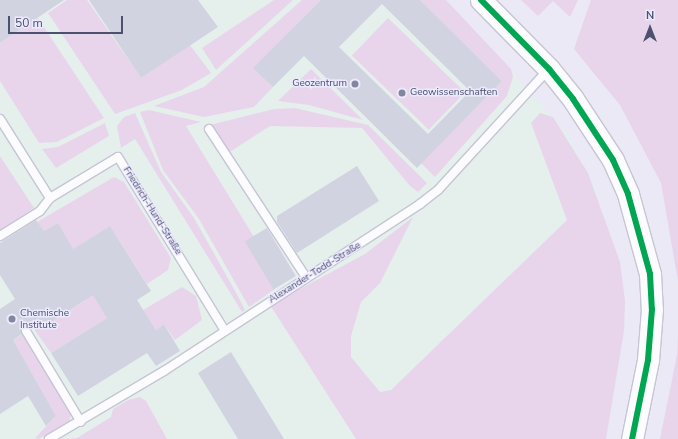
<!DOCTYPE html>
<meta charset="utf-8">
<style>
body{margin:0}
#map{position:relative;width:678px;height:439px;overflow:hidden;background:#eae9f5;font-family:"Nunito Sans",sans-serif}
div>[style]{position:absolute}
[style*='--x']{left:calc(var(--x)*1px);top:calc(var(--y)*1px);width:calc(var(--w)*1px);rotate:calc(var(--a)*1deg)}
.education>*{inset:0;background:#e5f0ec}
.green>*{inset:0;background:#e8d5eb;transform-origin:0 0}
.building>*{inset:0;background:#d1d3e1;transform-origin:0 0}
.roads{filter:drop-shadow(1px 0 #c5c5d4) drop-shadow(-1px 0 #c5c5d4) drop-shadow(0 1px #c5c5d4) drop-shadow(0 -1px #c5c5d4)}
.service>*{height:8px;margin:-4px;padding:0 4px;transform-origin:4px;border-radius:4px;background:#fcfcfe}
.tertiary>*{height:21px;margin:-10.5px;padding:0 10.5px;transform-origin:10.5px;border-radius:10.5px;background:#fcfcfe}
.bus-1>*{height:6px;margin:-3px;padding:0 3px;transform-origin:3px;border-radius:3px;background:#00a651}
.dots>*{width:11px;height:11px;translate:-50% -50%;box-sizing:border-box;border:2px solid #eceafd;border-radius:50%}
span{translate:-50% -50%;white-space:nowrap;text-align:center;line-height:1.15;-webkit-text-stroke:3px #eceafd;paint-order:stroke}
.poi-label{font-size:10px;color:#4c5170}
.right{translate:-100% -50%;text-align:right}
.left{translate:0 -50%;text-align:left}
.street-label{font-size:10px;color:#4c5170}
.north{position:absolute;left:630px;top:8px;width:40px;height:40px;-webkit-text-stroke:3px #eceafd;paint-order:stroke;rotate:0deg;font-size:11px;font-weight:700;line-height:16px;text-align:center;color:#4c5170}
.north::after{content:'';display:block;margin:auto;width:14px;height:18px;background:#4c5170;clip-path:polygon(50% 0,100% 100%,50% 72%,0 100%)}
.scale{position:absolute;left:8px;top:16px;width:115px;height:18px;box-sizing:border-box;border:2px solid #4c5170;border-top:0;padding-left:5px;font-size:12px;line-height:14px;white-space:nowrap;color:#4c5170;-webkit-text-stroke:3px #eceafd;paint-order:stroke}
</style>
<div id="map">
<div class="education">
<i style="clip-path:polygon(0 0,446px 0,567px 133px,598px 194px,487px 337px,387px 439px,0 439px)"></i>
</div>
<div class="green">
<i style="clip-path:polygon(67px 0,87px 0,141px 78px,190px 45px,211px 73px,182px 90px,115px 114px,48px 13px)"></i>
<i style="clip-path:polygon(274px 0,293px 0,216px 70px,202px 48px)"></i>
<i style="clip-path:polygon(302px 0,321px 0,254px 68px,273px 87px,254px 107px,204px 117px,154px 106px,204px 87px)"></i>
<i style="clip-path:polygon(420px 0,446px 0,511px 69px,513px 77px,507px 96px,435px 177px,421px 163px,502px 81px)"></i>
<i style="clip-path:polygon(521px 0,578px 0,570px 17px,553px 1px,538px 16px)"></i>
<i style="clip-path:polygon(591px 0,678px 0,678px 281px,661px 183px,620px 105px,574px 49px)"></i>
<i style="clip-path:polygon(38px 18px,104px 118px,57px 142px,39px 143px,0 81px,0 43px)"></i>
<i style="left:388px;top:18px;width:107px;height:52px;rotate:44deg"></i>
<i style="clip-path:polygon(311px 69px,363px 120px,309px 105px,278px 101px)"></i>
<i style="clip-path:polygon(295px 108px,368px 125px,427px 183px,418px 192px,410px 186px,362px 128px,270px 126px,228px 153px,210px 125px,274px 109px)"></i>
<i style="clip-path:polygon(149px 110px,201px 122px,186px 126px,254px 237px,245px 242px,275px 289px,249px 307px,199px 219px,163px 170px,140px 112px)"></i>
<i style="clip-path:polygon(135px 113px,161px 172px,194px 218px,239px 298px,245px 310px,242px 312px,135px 139px,121px 148px,117px 126px,124px 117px)"></i>
<i style="clip-path:polygon(540px 113px,553px 117px,588px 173px,620px 262px,625px 301px,624px 331px,606px 439px,356px 439px,270px 305px,365px 254px,413px 217px,380px 283px,361px 302px,351px 336px,351px 357px,380px 392px,391px 390px,567px 220px,531px 123px)"></i>
<i style="clip-path:polygon(105px 123px,109px 136px,56px 168px,42px 149px,58px 147px)"></i>
<i style="clip-path:polygon(0 156px,34px 208px,0 230px)"></i>
<i style="clip-path:polygon(114px 177px,124px 182px,171px 258px,168px 270px,147px 284px,110px 226px,67px 253px,58px 223px,44px 231px,37px 222px)"></i>
<i style="clip-path:polygon(182px 287px,196px 296px,202px 320px,175px 340px,164px 324px,156px 330px,143px 310px)"></i>
<i style="clip-path:polygon(90px 289px,115px 313px,51px 353px,36px 332px,86px 300px,83px 294px)"></i>
<i style="clip-path:polygon(23px 334px,72px 413px,69px 421px,39px 439px,35px 438px,56px 416px,13px 340px)"></i>
<i style="clip-path:polygon(678px 334px,678px 439px,660px 439px,677px 355px)"></i>
<i style="clip-path:polygon(140px 397px,146px 401px,167px 439px,65px 439px,77px 438px,111px 417px,113px 409px,128px 400px)"></i>
</div>
<div class="building">
<i style="clip-path:polygon(0 0,64px 0,0 43px)"></i>
<i style="clip-path:polygon(89px 0,198px 0,218px 27px,141px 78px)"></i>
<i style="clip-path:polygon(evenodd,321px 0,420px 0,502px 81px,417px 168px,304px 56px,273px 87px,253px 68px,321px 0,382px 4px,470px 91px,428px 134px,339px 47px,382px 4px)"></i>
<i style="clip-path:polygon(357px 166px,379px 201px,297px 253px,277px 222px,277px 216px)"></i>
<i style="clip-path:polygon(36px 220px,44px 231px,58px 223px,73px 249px,110px 226px,151px 291px,137px 300px,156px 330px,164px 324px,180px 351px,156px 366px,147px 353px,78px 396px,51px 353px,107px 318px,93px 295px,36px 332px,34px 327px,24px 326px,22px 334px,13px 340px,56px 416px,46px 426px,28px 396px,0 414px,0 309px,15px 299px,0 275px,0 243px)"></i>
<i style="left:267px;top:228px;width:56px;height:26px;rotate:59deg"></i>
<i style="clip-path:polygon(231px 352px,284px 439px,238px 439px,198px 373px)"></i>
</div>
<div class="roads">
<div class="service">
<i style="--x:0;--y:119;--w:93;--a:57.7"></i>
<i style="--x:209;--y:129;--w:177;--a:56.8"></i>
<i style="--x:0;--y:236;--w:47;--a:-32"></i>
<i style="--x:40;--y:211;--w:16;--a:-52"></i>
<i style="--x:50;--y:198;--w:79;--a:-31.1"></i>
<i style="--x:118;--y:157;--w:204;--a:58.4"></i>
<i style="--x:26;--y:331;--w:106;--a:58.9"></i>
<i style="--x:49;--y:439;--w:134;--a:-30.6"></i>
<i style="--x:164;--y:371;--w:306;--a:-33.1"></i>
<i style="--x:420;--y:204;--w:23;--a:-38"></i>
<i style="--x:438;--y:190;--w:163;--a:-47.5"></i>
</div>
<div class="tertiary">
<i style="--x:481;--y:0;--w:97;--a:45.4"></i>
<i style="--x:549;--y:69;--w:38;--a:51"></i>
<i style="--x:573;--y:99;--w:73;--a:56.7"></i>
<i style="--x:613;--y:160;--w:37;--a:66"></i>
<i style="--x:628;--y:194;--w:83;--a:74.6"></i>
<i style="--x:650;--y:274;--w:35;--a:87"></i>
<i style="--x:652;--y:309;--w:51;--a:94.5"></i>
<i style="--x:648;--y:360;--w:81;--a:101.4"></i>
</div>
</div>
<div class="bus-1">
<i style="--x:481;--y:0;--w:97;--a:45.4"></i>
<i style="--x:549;--y:69;--w:38;--a:51"></i>
<i style="--x:573;--y:99;--w:73;--a:56.7"></i>
<i style="--x:613;--y:160;--w:37;--a:66"></i>
<i style="--x:628;--y:194;--w:83;--a:74.6"></i>
<i style="--x:650;--y:274;--w:35;--a:87"></i>
<i style="--x:652;--y:309;--w:51;--a:94.5"></i>
<i style="--x:648;--y:360;--w:81;--a:101.4"></i>
</div>
<div class="dots">
<i style="left:355px;top:84px;background:#83869f"></i>
<i style="left:402px;top:93px;background:#83869f"></i>
<i style="left:12px;top:319px;background:#83869f"></i>
</div>
<div class="poi-label">
<span class="right" style="left:347px;top:84px">Geozentrum</span>
<span class="left" style="left:410px;top:93px">Geowissenschaften</span>
<span class="left" style="left:20px;top:319px">Chemische<br>Institute</span>
</div>
<div class="street-label">
<span style="left:152px;top:211px;rotate:58deg">Friedrich-Hund-Straße</span>
<span style="left:315px;top:273px;rotate:-32deg">Alexander-Todd-Straße</span>
</div>
<div class="north">N</div>
<div class="scale">50 m</div>
</div>
